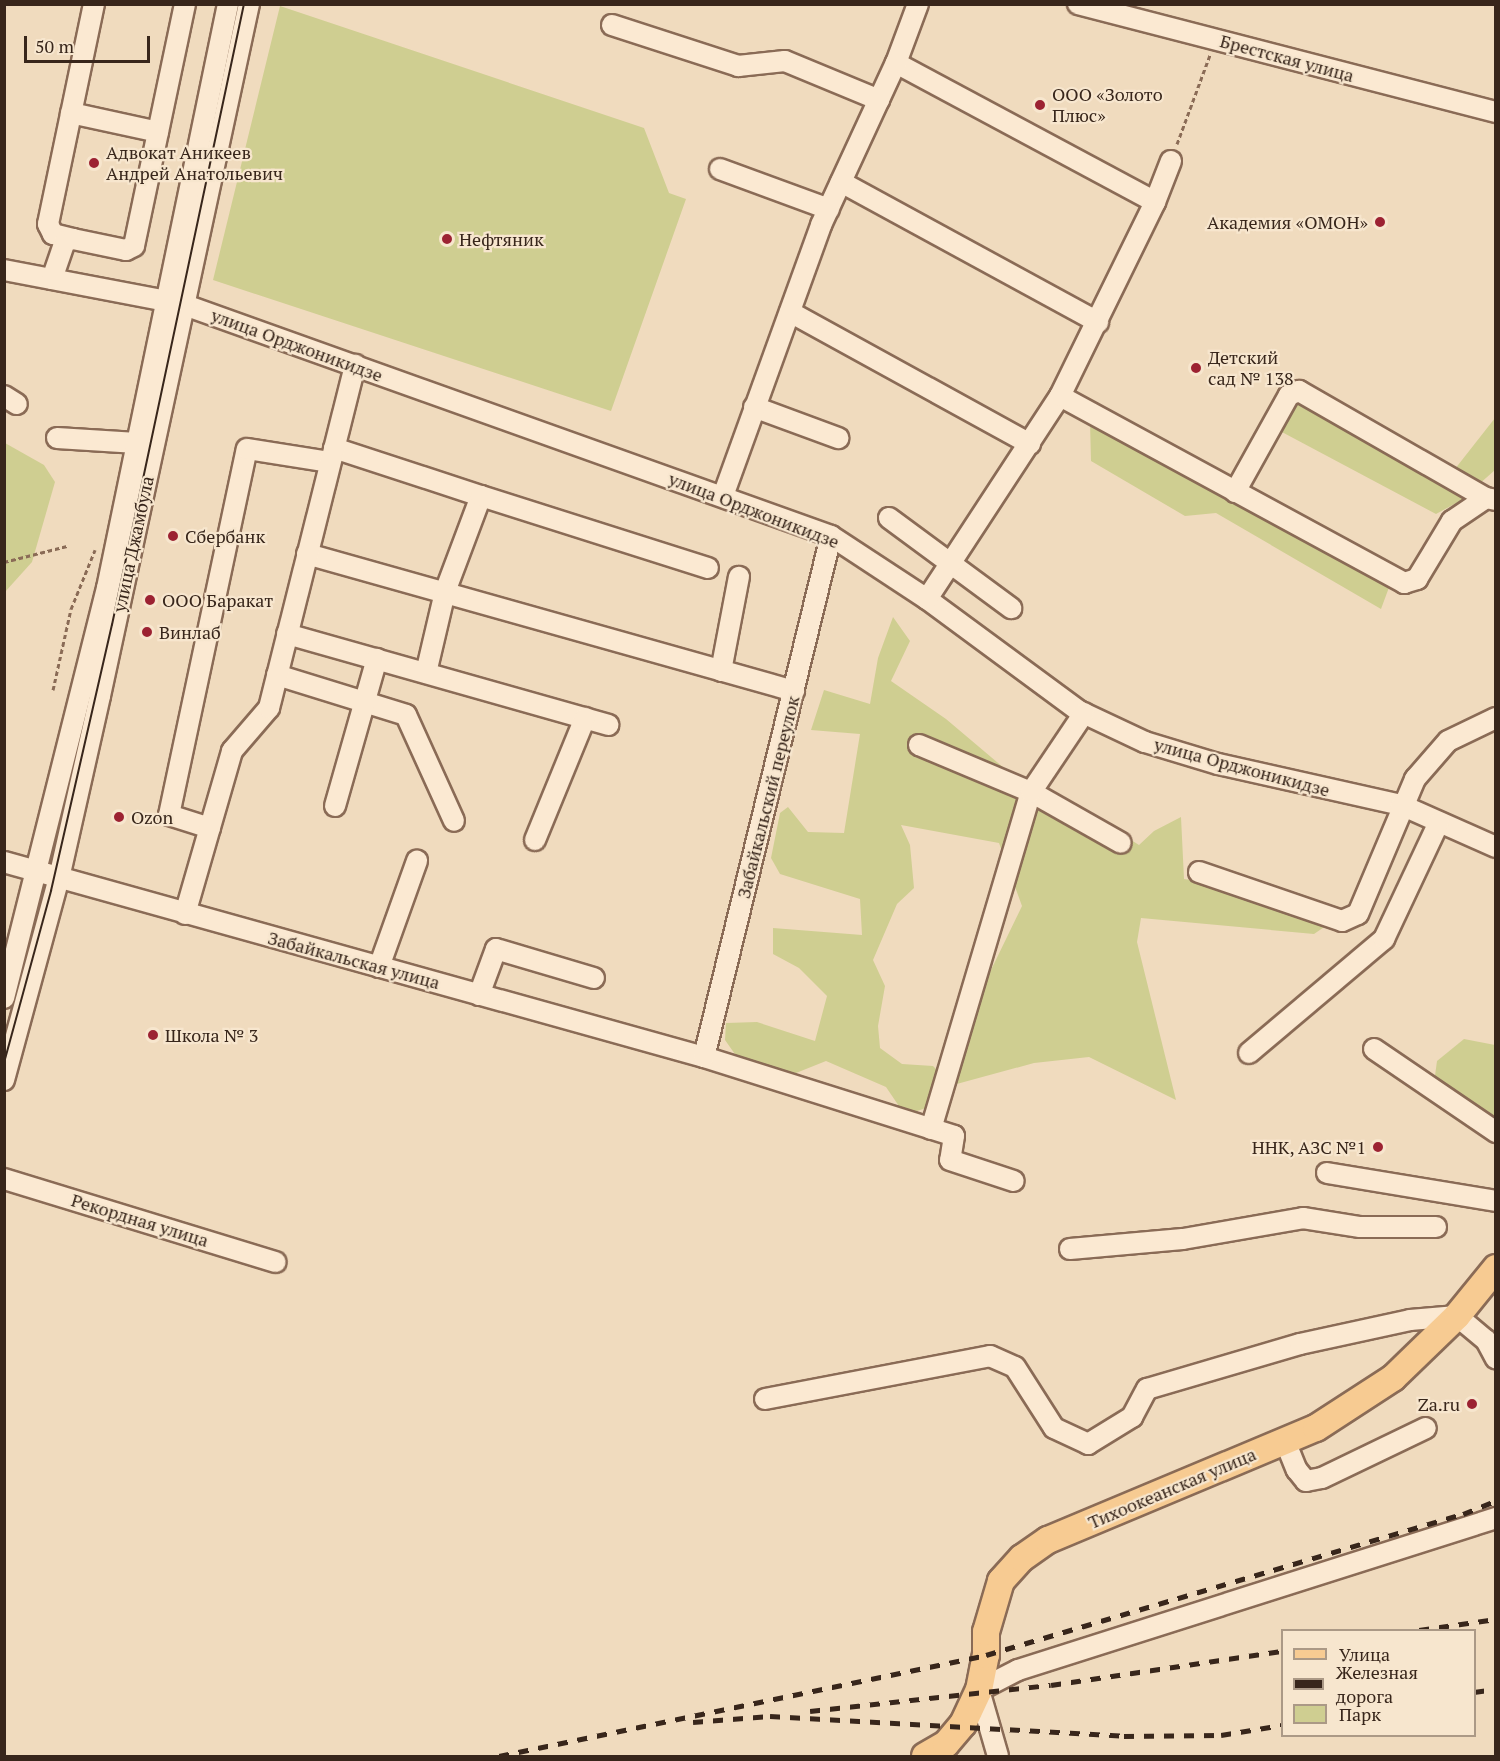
<!DOCTYPE html>
<meta charset="utf-8">
<style>
body{margin:0}
#map{position:relative;width:1500px;height:1761px;overflow:hidden;background:#f0dbbe;font-family:"PT Serif",serif}
div>[style]{position:absolute}
[style*='--x']{left:calc(var(--x)*1px);top:calc(var(--y)*1px);width:calc(var(--w)*1px);rotate:calc(var(--a)*1deg)}
.green>*{inset:0;background:#cfce91}
.path>*{height:3px;margin-top:-1.5px;transform-origin:0;background:repeating-linear-gradient(90deg,#8a6b56 0 4.5px,transparent 0 7.5px)}
.roads{filter:drop-shadow(2px 0 #8a6b56) drop-shadow(-2px 0 #8a6b56) drop-shadow(0 2px #8a6b56) drop-shadow(0 -2px #8a6b56)}
.minor>*{height:20px;margin:-10px;padding:0 10px;transform-origin:10px;border-radius:10px;background:#fbe9d2}
.major>*{height:26px;margin:-13px;padding:0 13px;transform-origin:13px;border-radius:13px;background:#f7cb92}
.tram>*{height:1.5px;margin:-0.75px;padding:0 0.75px;transform-origin:0.75px;border-radius:0.75px;background:#38261b}
.rail>*{height:4.5px;margin-top:-2.25px;transform-origin:0;background:repeating-linear-gradient(90deg,#38261b 0 10px,transparent 0 20px)}
.dots>*{width:16px;height:16px;translate:-50% -50%;box-sizing:border-box;border:3px solid #f7e6ce;border-radius:50%}
span{translate:-50% -50%;white-space:nowrap;text-align:center;line-height:1.15;-webkit-text-stroke:4.5px #f7e6ce;paint-order:stroke}
.street-label{font-size:18px;color:#38261b}
.poi-label{font-size:18px;color:#38261b}
.left{translate:0 -50%;text-align:left}
.right{translate:-100% -50%;text-align:right}
.frame{position:absolute;inset:0;border:6px solid #38261b;pointer-events:none}
.legend{position:absolute;left:1281px;top:1629px;width:195px;height:108px;box-sizing:border-box;background:#f7e6ce;border:2px solid #ab9986;margin:0;padding:8px 10px;list-style:none;font-size:18px;color:#38261b}
.legend li{display:flex;align-items:center;gap:12px;height:30px}
.legend b{width:30px;border:2px solid #ab9986}
.scale{position:absolute;left:24px;top:36px;width:126px;height:27px;box-sizing:border-box;border:3px solid #38261b;border-top:0;padding-left:8px;font-size:18px;line-height:21px;white-space:nowrap;color:#38261b;-webkit-text-stroke:4px #f7e6ce;paint-order:stroke}
</style>
<div id="map">
<div class="green">
<i style="clip-path:polygon(280px 6px,644px 128px,669px 193px,686px 199px,611px 411px,213px 280px)"></i>
<i style="clip-path:polygon(1299px 391px,1451px 474px,1495px 418px,1495px 470px,1460px 501px,1436px 514px,1280px 431px,1282px 410px)"></i>
<i style="clip-path:polygon(1090px 422px,1394px 574px,1381px 609px,1216px 513px,1185px 516px,1091px 461px)"></i>
<i style="clip-path:polygon(5px 443px,44px 465px,55px 482px,32px 562px,5px 592px)"></i>
<i style="clip-path:polygon(893px 617px,910px 641px,891px 681px,946px 719px,1017px 779px,1060px 795px,1139px 845px,1154px 831px,1181px 817px,1184px 879px,1259px 890px,1330px 923px,1314px 934px,1141px 918px,1137px 942px,1176px 1100px,1089px 1057px,1034px 1063px,953px 1085px,976px 1001px,1022px 906px,999px 843px,901px 825px,910px 845px,914px 888px,897px 904px,873px 960px,885px 986px,878px 1026px,880px 1048px,902px 1064px,933px 1066px,948px 1081px,947px 1101px,905px 1115px,886px 1087px,826px 1061px,786px 1077px,744px 1067px,725px 1040px,726px 1023px,757px 1022px,815px 1041px,827px 996px,799px 968px,773px 954px,773px 928px,862px 935px,860px 899px,780px 874px,771px 858px,780px 813px,788px 807px,808px 832px,844px 833px,860px 734px,811px 730px,824px 690px,870px 704px,878px 658px)"></i>
<i style="clip-path:polygon(1464px 1039px,1495px 1045px,1495px 1120px,1434px 1083px,1437px 1061px)"></i>
</div>
<div class="path">
<i style="--x:1177;--y:144;--w:95;--a:-69.7"></i>
<i style="--x:4;--y:562;--w:65;--a:-14.3"></i>
<i style="--x:53;--y:690;--w:83;--a:-77.5"></i>
<i style="--x:71;--y:609;--w:64;--a:-67.9"></i>
</div>
<div class="roads">
<div class="minor">
<i style="--x:1078;--y:4;--w:432;--a:14.5"></i>
<i style="--x:612;--y:25;--w:133;--a:18"></i>
<i style="--x:738;--y:66;--w:47;--a:-6.1"></i>
<i style="--x:785;--y:61;--w:102;--a:22.5"></i>
<i style="--x:896;--y:63;--w:294;--a:28.2"></i>
<i style="--x:71;--y:113;--w:89;--a:12.3"></i>
<i style="--x:720;--y:169;--w:116;--a:20.2"></i>
<i style="--x:841;--y:182;--w:293;--a:28.6"></i>
<i style="--x:73;--y:239;--w:21;--a:-166"></i>
<i style="--x:53;--y:234;--w:11;--a:-117"></i>
<i style="--x:48;--y:224;--w:225;--a:-78.2"></i>
<i style="--x:4;--y:270;--w:181;--a:10.8"></i>
<i style="--x:182;--y:304;--w:689;--a:19.67"></i>
<i style="--x:831;--y:536;--w:115;--a:33.3"></i>
<i style="--x:927;--y:599;--w:189;--a:36.4"></i>
<i style="--x:1079;--y:711;--w:73;--a:25.2"></i>
<i style="--x:1145;--y:742;--w:76;--a:16.8"></i>
<i style="--x:1218;--y:764;--w:188;--a:12.6"></i>
<i style="--x:1401;--y:805;--w:104;--a:23.9"></i>
<i style="--x:52;--y:279;--w:40;--a:-71.1"></i>
<i style="--x:65;--y:241;--w:8;--a:-14"></i>
<i style="--x:73;--y:239;--w:54;--a:11.7"></i>
<i style="--x:126;--y:250;--w:9;--a:-27"></i>
<i style="--x:134;--y:246;--w:247;--a:-78.1"></i>
<i style="--x:790;--y:312;--w:274;--a:28.8"></i>
<i style="--x:4;--y:396;--w:15;--a:32"></i>
<i style="--x:1060;--y:396;--w:392;--a:28.5"></i>
<i style="--x:1404;--y:583;--w:14;--a:-17"></i>
<i style="--x:1417;--y:579;--w:68;--a:-58.9"></i>
<i style="--x:1452;--y:521;--w:41;--a:-34.1"></i>
<i style="--x:1486;--y:498;--w:10;--a:11"></i>
<i style="--x:754;--y:407;--w:90;--a:20.3"></i>
<i style="--x:57;--y:438;--w:80;--a:3.6"></i>
<i style="--x:334;--y:448;--w:155;--a:18.1"></i>
<i style="--x:481;--y:496;--w:103;--a:110.6"></i>
<i style="--x:445;--y:592;--w:83;--a:103.2"></i>
<i style="--x:1235;--y:492;--w:111;--a:-60.9"></i>
<i style="--x:1289;--y:395;--w:11;--a:-22"></i>
<i style="--x:1299;--y:391;--w:215;--a:29.8"></i>
<i style="--x:481;--y:496;--w:238;--a:17.6"></i>
<i style="--x:723;--y:496;--w:288;--a:-70.1"></i>
<i style="--x:821;--y:225;--w:179;--a:-65.2"></i>
<i style="--x:896;--y:63;--w:63;--a:-69.6"></i>
<i style="--x:889;--y:518;--w:152;--a:36.4"></i>
<i style="--x:307;--y:554;--w:506;--a:15.71"></i>
<i style="--x:927;--y:599;--w:243;--a:-56.8"></i>
<i style="--x:1060;--y:396;--w:216;--a:-63.9"></i>
<i style="--x:1155;--y:202;--w:44;--a:-68.7"></i>
<i style="--x:287;--y:634;--w:334;--a:15.8"></i>
<i style="--x:721;--y:671;--w:96;--a:-79.2"></i>
<i style="--x:277;--y:675;--w:135;--a:17.2"></i>
<i style="--x:406;--y:715;--w:116;--a:65.6"></i>
<i style="--x:919;--y:745;--w:121;--a:22.8"></i>
<i style="--x:1031;--y:792;--w:103;--a:29.5"></i>
<i style="--x:335;--y:806;--w:153;--a:-74.1"></i>
<i style="--x:210;--y:828;--w:43;--a:-162.4"></i>
<i style="--x:169;--y:815;--w:374;--a:-78"></i>
<i style="--x:247;--y:449;--w:84;--a:8.9"></i>
<i style="--x:535;--y:840;--w:132;--a:-67.7"></i>
<i style="--x:4;--y:862;--w:727;--a:15.57"></i>
<i style="--x:704;--y:1057;--w:262;--a:17.5"></i>
<i style="--x:954;--y:1136;--w:24;--a:99"></i>
<i style="--x:950;--y:1160;--w:67;--a:18.2"></i>
<i style="--x:1199;--y:872;--w:151;--a:18.9"></i>
<i style="--x:1342;--y:921;--w:17;--a:-24"></i>
<i style="--x:1358;--y:914;--w:147;--a:-67.1"></i>
<i style="--x:1415;--y:779;--w:50;--a:-49"></i>
<i style="--x:1448;--y:741;--w:53;--a:-25.6"></i>
<i style="--x:185;--y:914;--w:170;--a:-73.9"></i>
<i style="--x:232;--y:751;--w:57;--a:-49.3"></i>
<i style="--x:269;--y:708;--w:354;--a:-75.9"></i>
<i style="--x:379;--y:967;--w:113;--a:-70.3"></i>
<i style="--x:479;--y:995;--w:49;--a:-69.7"></i>
<i style="--x:496;--y:949;--w:102;--a:16.5"></i>
<i style="--x:4;--y:998;--w:423;--a:-75.9"></i>
<i style="--x:107;--y:588;--w:596;--a:-78.29"></i>
<i style="--x:1374;--y:1049;--w:148;--a:34.2"></i>
<i style="--x:1249;--y:1053;--w:177;--a:-40.2"></i>
<i style="--x:1384;--y:939;--w:129;--a:-64.8"></i>
<i style="--x:704;--y:1057;--w:536;--a:-76.3"></i>
<i style="--x:4;--y:1080;--w:209;--a:-74.8"></i>
<i style="--x:59;--y:878;--w:187;--a:-77.3"></i>
<i style="--x:100;--y:696;--w:708;--a:-77.85"></i>
<i style="--x:931;--y:1129;--w:352;--a:-73.5"></i>
<i style="--x:1031;--y:792;--w:95;--a:-56.1"></i>
<i style="--x:1327;--y:1173;--w:171;--a:9.4"></i>
<i style="--x:4;--y:1179;--w:284;--a:17"></i>
<i style="--x:1070;--y:1249;--w:113;--a:-5.1"></i>
<i style="--x:1183;--y:1239;--w:122;--a:-9.9"></i>
<i style="--x:1303;--y:1218;--w:58;--a:9"></i>
<i style="--x:1360;--y:1227;--w:76;--a:0"></i>
<i style="--x:765;--y:1399;--w:229;--a:-10.8"></i>
<i style="--x:990;--y:1356;--w:27;--a:24"></i>
<i style="--x:1015;--y:1367;--w:72;--a:57.4"></i>
<i style="--x:1054;--y:1428;--w:38;--a:25"></i>
<i style="--x:1088;--y:1444;--w:52;--a:-31.5"></i>
<i style="--x:1132;--y:1417;--w:32;--a:-62"></i>
<i style="--x:1147;--y:1389;--w:159;--a:-16.4"></i>
<i style="--x:1300;--y:1344;--w:113;--a:-12.3"></i>
<i style="--x:1410;--y:1320;--w:47;--a:-4.9"></i>
<i style="--x:1457;--y:1316;--w:38;--a:40"></i>
<i style="--x:1486;--y:1340;--w:21;--a:62"></i>
<i style="--x:1285;--y:1441;--w:31;--a:68"></i>
<i style="--x:1297;--y:1470;--w:14;--a:51"></i>
<i style="--x:1306;--y:1481;--w:16;--a:-11"></i>
<i style="--x:1322;--y:1478;--w:115;--a:-25.7"></i>
<i style="--x:998;--y:1756;--w:69;--a:-106.1"></i>
<i style="--x:979;--y:1690;--w:44;--a:-27.1"></i>
<i style="--x:1018;--y:1670;--w:502;--a:-17.64"></i>
</div>
<div class="major">
<i style="--x:925;--y:1756;--w:24;--a:-30"></i>
<i style="--x:946;--y:1744;--w:26;--a:-50"></i>
<i style="--x:963;--y:1724;--w:38;--a:-65"></i>
<i style="--x:979;--y:1690;--w:36;--a:-79"></i>
<i style="--x:986;--y:1655;--w:23;--a:-90"></i>
<i style="--x:986;--y:1632;--w:53;--a:-73.6"></i>
<i style="--x:1001;--y:1581;--w:31;--a:-48"></i>
<i style="--x:1022;--y:1558;--w:32;--a:-35"></i>
<i style="--x:1048;--y:1540;--w:290;--a:-22.7"></i>
<i style="--x:1316;--y:1428;--w:92;--a:-33"></i>
<i style="--x:1393;--y:1378;--w:89;--a:-44.1"></i>
<i style="--x:1457;--y:1316;--w:62;--a:-50.9"></i>
</div>
</div>
<div class="tram">
<i style="--x:4;--y:1063;--w:178;--a:-74.7"></i>
<i style="--x:51;--y:891;--w:273;--a:-77.1"></i>
<i style="--x:112;--y:625;--w:635;--a:-78"></i>
</div>
<div class="rail">
<i style="--x:1419;--y:1630;--w:78;--a:-8.1"></i>
<i style="--x:1474;--y:1692;--w:22;--a:-8"></i>
<i style="--x:810;--y:1711;--w:242;--a:-6.2"></i>
<i style="--x:1051;--y:1685;--w:233;--a:-8.4"></i>
<i style="--x:693;--y:1722;--w:77;--a:-4.5"></i>
<i style="--x:770;--y:1716;--w:355;--a:3.2"></i>
<i style="--x:1124;--y:1736;--w:97;--a:-0.6"></i>
<i style="--x:1221;--y:1735;--w:62;--a:-9.3"></i>
<i style="--x:499;--y:1756;--w:497;--a:-11.7"></i>
<i style="--x:986;--y:1655;--w:497;--a:-16.5"></i>
<i style="--x:1463;--y:1514;--w:35;--a:-22"></i>
</div>
<div class="dots">
<i style="left:1040px;top:105px;background:#9c2232"></i>
<i style="left:94px;top:163px;background:#9c2232"></i>
<i style="left:1380px;top:222px;background:#9c2232"></i>
<i style="left:447px;top:239px;background:#9c2232"></i>
<i style="left:1196px;top:368px;background:#9c2232"></i>
<i style="left:173px;top:536px;background:#9c2232"></i>
<i style="left:150px;top:600px;background:#9c2232"></i>
<i style="left:147px;top:632px;background:#9c2232"></i>
<i style="left:119px;top:817px;background:#9c2232"></i>
<i style="left:153px;top:1035px;background:#9c2232"></i>
<i style="left:1378px;top:1147px;background:#9c2232"></i>
<i style="left:1472px;top:1404px;background:#9c2232"></i>
</div>
<div class="street-label">
<span style="left:1287px;top:58px;rotate:15deg">Брестская улица</span>
<span style="left:297px;top:345px;rotate:20deg">улица Орджоникидзе</span>
<span style="left:754px;top:510px;rotate:21deg">улица Орджоникидзе</span>
<span style="left:133px;top:544px;rotate:-78deg">улица Джамбула</span>
<span style="left:1242px;top:767px;rotate:15deg">улица Орджоникидзе</span>
<span style="left:768px;top:797px;rotate:-76deg">Забайкальский переулок</span>
<span style="left:354px;top:960px;rotate:15deg">Забайкальская улица</span>
<span style="left:140px;top:1220px;rotate:17deg">Рекордная улица</span>
<span style="left:1172px;top:1488px;rotate:-23deg">Тихоокеанская улица</span>
</div>
<div class="poi-label">
<span class="left" style="left:1052px;top:105px">ООО «Золото<br>Плюс»</span>
<span class="left" style="left:106px;top:163px">Адвокат Аникеев<br>Андрей Анатольевич</span>
<span class="right" style="left:1368px;top:222px">Академия «ОМОН»</span>
<span class="left" style="left:459px;top:239px">Нефтяник</span>
<span class="left" style="left:1208px;top:368px">Детский<br>сад № 138</span>
<span class="left" style="left:185px;top:536px">Сбербанк</span>
<span class="left" style="left:162px;top:600px">ООО Баракат</span>
<span class="left" style="left:159px;top:632px">Винлаб</span>
<span class="left" style="left:131px;top:817px">Ozon</span>
<span class="left" style="left:165px;top:1035px">Школа № 3</span>
<span class="right" style="left:1366px;top:1147px">ННК, АЗС №1</span>
<span class="right" style="left:1460px;top:1404px">Za.ru</span>
</div>
<div class="frame"></div>
<ul class="legend">
<li><b style="height:8px;background:#f7cb92"></b>Улица</li>
<li><b style="height:8px;background:#38261b"></b>Железная дорога</li>
<li><b style="height:16px;background:#cfce91"></b>Парк</li>
</ul>
<div class="scale">50 m</div>
</div>
